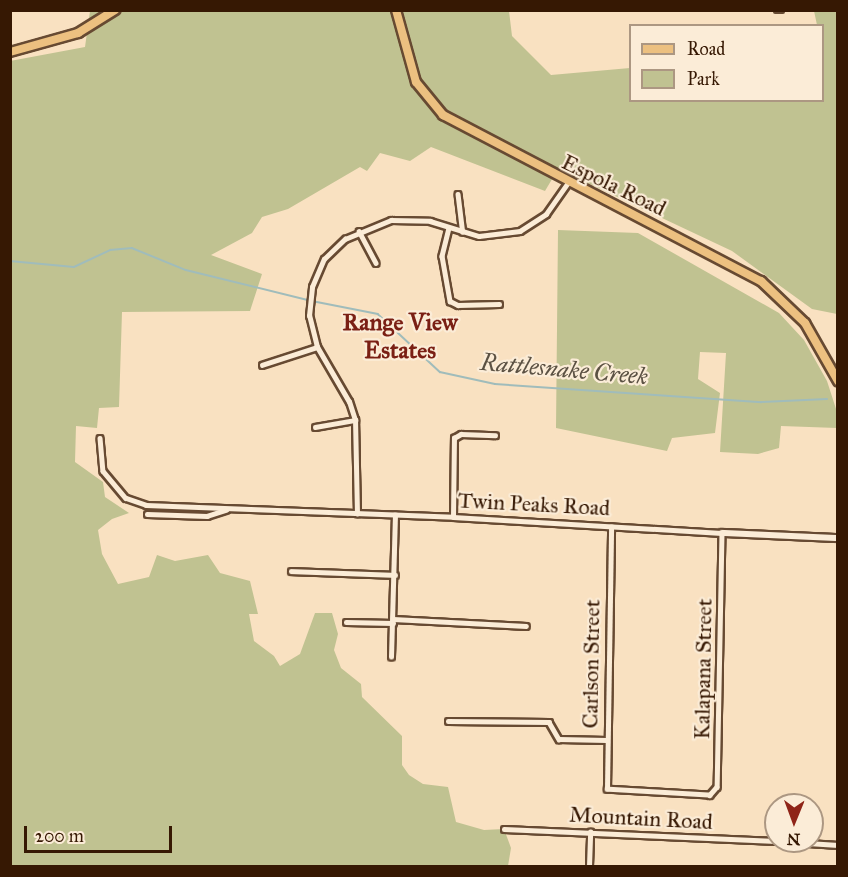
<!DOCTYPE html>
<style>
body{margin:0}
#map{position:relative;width:848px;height:877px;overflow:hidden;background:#f9e1c1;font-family:"IM FELL Great Primer",serif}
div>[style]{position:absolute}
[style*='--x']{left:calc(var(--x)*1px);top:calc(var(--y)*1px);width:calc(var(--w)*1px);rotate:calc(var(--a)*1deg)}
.green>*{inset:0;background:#c0c291}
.stream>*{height:1.5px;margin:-0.75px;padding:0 0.75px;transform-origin:0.75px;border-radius:0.75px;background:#a0bcbb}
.roads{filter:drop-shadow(2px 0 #674a32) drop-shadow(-2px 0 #674a32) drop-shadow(0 2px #674a32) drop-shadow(0 -2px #674a32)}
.minor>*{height:4.5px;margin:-2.25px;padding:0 2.25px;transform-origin:2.25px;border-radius:2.25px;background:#fbecd7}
.tertiary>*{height:6px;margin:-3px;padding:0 3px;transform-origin:3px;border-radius:3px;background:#fbecd7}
.primary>*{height:8px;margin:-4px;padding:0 4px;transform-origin:4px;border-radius:4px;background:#ecc080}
span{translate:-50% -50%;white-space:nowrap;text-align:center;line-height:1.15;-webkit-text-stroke:4.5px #fbecd7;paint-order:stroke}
.street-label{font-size:22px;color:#361803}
.neighbourhood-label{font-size:24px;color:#7a1f14;font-weight:700}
.water-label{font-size:24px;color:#5b5143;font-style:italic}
.frame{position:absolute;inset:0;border:12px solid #361803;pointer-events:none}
.legend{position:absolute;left:629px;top:24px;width:195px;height:78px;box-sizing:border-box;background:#fbecd7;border:2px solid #ac9782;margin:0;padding:8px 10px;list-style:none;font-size:18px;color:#361803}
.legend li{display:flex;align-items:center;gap:12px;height:30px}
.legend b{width:30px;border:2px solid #ac9782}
.north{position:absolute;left:764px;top:793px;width:60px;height:60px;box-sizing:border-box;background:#fbecd7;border:2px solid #ac9782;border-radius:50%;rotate:181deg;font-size:16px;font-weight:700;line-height:24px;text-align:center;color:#361803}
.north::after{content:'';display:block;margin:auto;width:21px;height:27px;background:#8f2418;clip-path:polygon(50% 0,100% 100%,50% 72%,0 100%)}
.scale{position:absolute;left:24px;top:826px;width:148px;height:27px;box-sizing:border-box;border:3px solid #361803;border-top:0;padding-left:8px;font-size:18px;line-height:21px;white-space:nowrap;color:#361803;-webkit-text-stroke:4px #fbecd7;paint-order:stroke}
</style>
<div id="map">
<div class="green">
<i style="clip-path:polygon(90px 11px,509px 11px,512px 36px,551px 75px,630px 68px,630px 100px,822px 100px,822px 26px,817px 25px,814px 11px,837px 11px,837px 314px,812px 309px,732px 251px,558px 169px,545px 191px,431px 147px,410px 161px,380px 153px,367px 171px,360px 167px,288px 209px,262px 217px,252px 233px,211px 255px,262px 274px,250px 311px,122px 312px,119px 407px,99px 408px,97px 428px,76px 426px,75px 462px,103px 482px,105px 497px,129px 513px,112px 519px,98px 530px,102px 554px,118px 584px,149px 577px,157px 555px,175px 561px,208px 555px,220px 573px,250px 581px,258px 614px,249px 614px,254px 641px,274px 656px,280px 666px,300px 654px,315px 613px,332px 613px,338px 634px,334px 650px,341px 668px,361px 684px,362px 697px,402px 736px,402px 765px,409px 775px,423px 784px,448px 787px,456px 822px,484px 830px,504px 829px,511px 848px,508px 866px,11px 866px,10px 61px,85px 47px)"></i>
<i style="clip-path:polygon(558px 230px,638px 233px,779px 313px,804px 340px,827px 381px,837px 412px,837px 428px,781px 426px,779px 448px,758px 454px,720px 452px,726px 353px,700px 352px,698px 379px,720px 393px,715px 433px,672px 438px,667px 451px,556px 428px)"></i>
</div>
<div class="stream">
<i style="--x:10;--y:261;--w:64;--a:5.4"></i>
<i style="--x:74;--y:267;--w:40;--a:-25"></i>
<i style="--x:110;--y:250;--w:22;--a:-5"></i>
<i style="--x:132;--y:248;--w:58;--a:22.2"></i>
<i style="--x:186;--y:270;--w:126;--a:13.8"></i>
<i style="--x:312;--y:301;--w:67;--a:11.1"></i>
<i style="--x:378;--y:314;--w:85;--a:43.1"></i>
<i style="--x:440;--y:372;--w:56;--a:12.3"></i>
<i style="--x:495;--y:384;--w:267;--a:3.9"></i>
<i style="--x:761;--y:402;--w:66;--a:-2.6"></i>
</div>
<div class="roads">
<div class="minor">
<i style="--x:777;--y:10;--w:4;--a:0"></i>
<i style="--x:458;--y:194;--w:38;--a:83"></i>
<i style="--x:449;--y:228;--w:29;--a:104"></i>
<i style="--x:442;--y:256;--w:46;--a:79.9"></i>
<i style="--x:450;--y:301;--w:9;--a:27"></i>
<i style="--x:458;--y:305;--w:41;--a:-1.4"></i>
<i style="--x:359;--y:231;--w:36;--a:62"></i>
<i style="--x:262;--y:365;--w:58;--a:-18.1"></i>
<i style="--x:315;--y:427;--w:41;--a:-9.9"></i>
<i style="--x:100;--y:438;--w:33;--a:85"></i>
<i style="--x:103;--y:471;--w:35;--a:50"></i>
<i style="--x:126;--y:498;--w:21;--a:19"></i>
<i style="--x:146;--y:505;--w:307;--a:2.2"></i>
<i style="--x:453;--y:517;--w:269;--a:3.4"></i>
<i style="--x:722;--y:533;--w:254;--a:91.1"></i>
<i style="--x:717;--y:787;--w:11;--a:131"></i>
<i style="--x:710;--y:795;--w:103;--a:-176.7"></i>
<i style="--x:607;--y:789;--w:262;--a:-89.1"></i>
<i style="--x:147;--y:514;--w:60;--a:1.9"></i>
<i style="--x:207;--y:516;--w:20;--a:-18"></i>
<i style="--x:357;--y:514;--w:94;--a:-91.2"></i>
<i style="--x:355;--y:420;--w:19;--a:-108"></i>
<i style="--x:349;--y:402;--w:64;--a:-120.2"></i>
<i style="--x:317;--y:347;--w:32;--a:-104"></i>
<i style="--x:309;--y:316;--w:29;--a:-84"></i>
<i style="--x:312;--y:287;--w:30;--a:-67"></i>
<i style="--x:324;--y:259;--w:29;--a:-44"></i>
<i style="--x:345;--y:239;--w:50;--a:-22.4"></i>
<i style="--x:391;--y:220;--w:39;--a:1"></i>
<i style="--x:430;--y:221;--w:51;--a:17"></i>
<i style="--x:479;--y:236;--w:41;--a:-7"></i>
<i style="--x:520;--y:231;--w:31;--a:-33"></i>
<i style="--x:546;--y:214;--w:38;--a:-55"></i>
<i style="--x:453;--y:517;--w:79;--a:-89.3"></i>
<i style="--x:454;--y:438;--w:8;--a:-30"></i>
<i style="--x:461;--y:434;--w:34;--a:2"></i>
<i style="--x:291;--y:571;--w:104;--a:2.2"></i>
<i style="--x:393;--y:619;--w:133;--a:3"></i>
<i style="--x:346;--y:622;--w:47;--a:1.2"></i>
<i style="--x:391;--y:657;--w:142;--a:-88.4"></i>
<i style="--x:448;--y:721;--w:101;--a:0.6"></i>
<i style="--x:549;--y:722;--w:20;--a:60"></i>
<i style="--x:559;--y:739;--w:47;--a:1.2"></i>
<i style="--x:504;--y:829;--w:272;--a:2.5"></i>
<i style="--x:777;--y:841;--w:61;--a:3.8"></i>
<i style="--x:589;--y:866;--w:34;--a:-88"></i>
</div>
<div class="tertiary">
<i style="--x:722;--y:533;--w:116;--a:2.5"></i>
</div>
<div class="primary">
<i style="--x:396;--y:10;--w:75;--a:74.5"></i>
<i style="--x:416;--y:82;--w:43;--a:50.7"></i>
<i style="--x:443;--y:115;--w:359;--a:27.6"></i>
<i style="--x:761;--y:281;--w:61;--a:43.7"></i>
<i style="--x:805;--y:323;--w:67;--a:60.4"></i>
<i style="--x:10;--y:52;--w:71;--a:-15.6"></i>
<i style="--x:78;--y:33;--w:44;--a:-31.9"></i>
</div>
</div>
<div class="street-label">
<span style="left:614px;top:185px;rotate:26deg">Espola Road</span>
<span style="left:534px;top:504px;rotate:3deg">Twin Peaks Road</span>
<span style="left:591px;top:664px;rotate:-89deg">Carlson Street</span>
<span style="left:703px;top:669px;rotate:-89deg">Kalapana Street</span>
<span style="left:641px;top:818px;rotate:3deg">Mountain Road</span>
</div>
<div class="neighbourhood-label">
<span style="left:400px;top:337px">Range View<br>Estates</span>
</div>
<div class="water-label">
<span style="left:564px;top:370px;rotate:5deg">Rattlesnake Creek</span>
</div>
<div class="frame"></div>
<ul class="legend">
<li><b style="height:8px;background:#ecc080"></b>Road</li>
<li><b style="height:16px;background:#c0c291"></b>Park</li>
</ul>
<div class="north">N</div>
<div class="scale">200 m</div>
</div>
